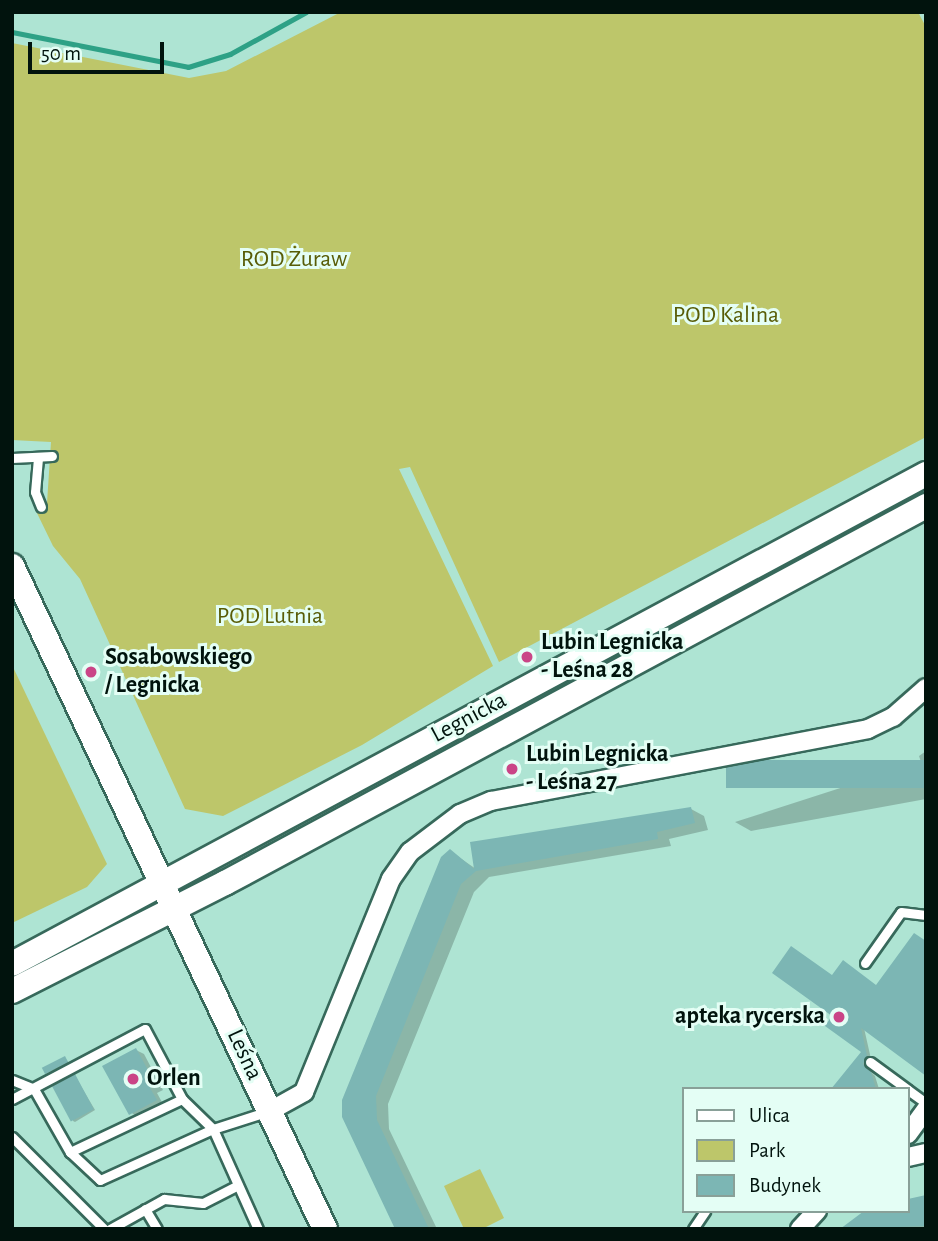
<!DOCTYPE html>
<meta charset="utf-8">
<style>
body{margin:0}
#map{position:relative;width:938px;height:1241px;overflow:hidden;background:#aee4d3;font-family:"Alegreya Sans",sans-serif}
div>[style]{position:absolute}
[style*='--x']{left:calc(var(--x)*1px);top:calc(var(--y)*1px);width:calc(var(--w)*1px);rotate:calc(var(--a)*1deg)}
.green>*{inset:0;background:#bdc66a}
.shadow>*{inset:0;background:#0003}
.stream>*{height:5px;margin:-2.5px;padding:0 2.5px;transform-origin:2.5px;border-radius:2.5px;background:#2ea186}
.building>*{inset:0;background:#7cb6b4;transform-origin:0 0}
.roads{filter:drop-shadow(2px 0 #37695b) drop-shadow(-2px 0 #37695b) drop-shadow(0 2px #37695b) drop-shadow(0 -2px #37695b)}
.lane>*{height:9px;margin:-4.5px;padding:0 4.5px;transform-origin:4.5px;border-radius:4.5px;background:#fff}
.street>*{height:18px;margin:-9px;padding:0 9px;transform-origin:9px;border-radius:9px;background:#fff}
.secondary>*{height:24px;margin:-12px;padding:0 12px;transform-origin:12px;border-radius:12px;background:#fff}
.dots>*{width:19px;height:19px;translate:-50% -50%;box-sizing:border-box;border:4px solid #e4fef5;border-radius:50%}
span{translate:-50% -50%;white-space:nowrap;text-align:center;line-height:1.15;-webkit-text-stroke:6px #e4fef5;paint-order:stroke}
.park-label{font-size:24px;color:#585c06}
.poi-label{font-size:24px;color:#01130d;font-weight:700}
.left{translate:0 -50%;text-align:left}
.right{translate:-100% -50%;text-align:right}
.street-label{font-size:24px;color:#01130d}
.frame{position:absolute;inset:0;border:14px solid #01130d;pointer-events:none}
.legend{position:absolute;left:682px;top:1087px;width:228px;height:126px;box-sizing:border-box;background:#e4fef5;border:2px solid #89a098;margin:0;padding:9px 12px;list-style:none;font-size:21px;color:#01130d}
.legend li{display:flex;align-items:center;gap:14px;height:35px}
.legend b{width:35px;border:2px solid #89a098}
.scale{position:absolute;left:28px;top:42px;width:136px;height:32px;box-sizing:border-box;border:4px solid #01130d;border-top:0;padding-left:9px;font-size:21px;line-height:24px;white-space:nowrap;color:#01130d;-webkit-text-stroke:5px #e4fef5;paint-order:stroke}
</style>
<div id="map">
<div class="green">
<i style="clip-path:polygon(341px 12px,918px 12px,926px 27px,926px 437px,499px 662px,410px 467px,399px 469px,493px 666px,362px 745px,223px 816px,185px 809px,80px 579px,53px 546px,35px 509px,47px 503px,51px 442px,12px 440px,12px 43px,189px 78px,226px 71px)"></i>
<i style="clip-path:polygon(12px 665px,107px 864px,87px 887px,12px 923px)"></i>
<i style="clip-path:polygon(480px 1169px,504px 1218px,482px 1229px,464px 1229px,444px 1186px)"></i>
</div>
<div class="shadow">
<i style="clip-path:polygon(926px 751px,926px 799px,751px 831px,735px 822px,921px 762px,919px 756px)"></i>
<i style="clip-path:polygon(691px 809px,704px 816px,708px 830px,669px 839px,671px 846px,489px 877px,474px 892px,388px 1104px,389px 1129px,437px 1229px,397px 1229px,344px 1117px,450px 851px,476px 869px)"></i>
<i style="clip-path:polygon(827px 1026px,864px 1028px,871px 1059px,867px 1068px,875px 1076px,879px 1089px,834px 1089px,864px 1052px)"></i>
<i style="clip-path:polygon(136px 1050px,144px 1054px,163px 1090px,157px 1093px,163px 1104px,136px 1116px,129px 1111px)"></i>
<i style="clip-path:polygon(65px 1058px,69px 1063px,46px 1073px)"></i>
<i style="clip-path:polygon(75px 1076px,95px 1110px,75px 1122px,73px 1121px)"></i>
<i style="clip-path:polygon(926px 1196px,926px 1229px,846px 1229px,908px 1211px)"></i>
</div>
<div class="stream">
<i style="--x:12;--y:32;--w:179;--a:11.2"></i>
<i style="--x:188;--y:67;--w:44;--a:-17.2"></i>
<i style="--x:230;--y:54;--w:87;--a:-28.9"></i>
</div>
<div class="building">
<i style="left:926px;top:760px;width:28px;height:200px;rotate:90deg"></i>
<i style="clip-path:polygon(691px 807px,695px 823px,657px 832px,658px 839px,476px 871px,461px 884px,376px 1096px,377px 1120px,429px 1229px,395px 1229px,342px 1117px,342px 1100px,441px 857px,450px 849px,474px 869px,470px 842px)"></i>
<i style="clip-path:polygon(914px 933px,926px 941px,926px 1076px,861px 1028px,867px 1056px,863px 1064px,871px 1072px,876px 1089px,831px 1089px,861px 1052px,825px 1026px,832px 1016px,772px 973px,791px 946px,832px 975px,843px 960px,876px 985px)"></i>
<i style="clip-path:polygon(136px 1048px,156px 1085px,150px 1088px,157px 1100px,129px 1115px,102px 1066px)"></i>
<i style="left:65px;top:1056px;width:7px;height:26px;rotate:63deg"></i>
<i style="left:75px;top:1074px;width:40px;height:26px;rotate:62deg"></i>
<i style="clip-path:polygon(926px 1195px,926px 1226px,840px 1229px,864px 1211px,908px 1211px,908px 1199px)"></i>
</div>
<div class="roads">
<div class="lane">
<i style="--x:12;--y:458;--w:40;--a:-2.9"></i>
<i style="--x:38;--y:458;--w:34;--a:95"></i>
<i style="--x:35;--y:492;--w:16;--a:68"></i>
<i style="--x:865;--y:963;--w:62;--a:-54.8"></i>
<i style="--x:901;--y:912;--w:25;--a:7"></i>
<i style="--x:870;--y:1062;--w:46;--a:36.1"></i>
<i style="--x:12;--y:1080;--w:24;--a:22"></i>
<i style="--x:34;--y:1089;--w:73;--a:60.3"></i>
<i style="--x:70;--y:1152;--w:41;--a:43"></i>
<i style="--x:100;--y:1180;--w:124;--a:-24.3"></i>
<i style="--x:213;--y:1129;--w:56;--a:-17.8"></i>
<i style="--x:908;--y:1090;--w:22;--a:36"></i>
<i style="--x:12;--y:1099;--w:150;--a:-27.8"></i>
<i style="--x:145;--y:1029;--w:79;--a:62.1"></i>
<i style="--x:182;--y:1099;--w:43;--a:44.1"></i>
<i style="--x:213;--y:1129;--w:110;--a:65.8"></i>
<i style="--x:12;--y:1137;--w:130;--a:45"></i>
<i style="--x:70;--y:1152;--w:124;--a:-25.3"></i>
<i style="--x:145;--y:1209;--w:23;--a:59"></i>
<i style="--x:110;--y:1229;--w:62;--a:-29.1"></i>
<i style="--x:164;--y:1199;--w:39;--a:6"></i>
<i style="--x:203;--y:1203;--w:39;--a:-27"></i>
<i style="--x:693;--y:1229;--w:22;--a:-56"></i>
</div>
<div class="street">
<i style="--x:270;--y:1111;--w:39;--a:-29"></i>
<i style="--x:304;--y:1092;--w:230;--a:-67.8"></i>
<i style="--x:391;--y:879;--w:33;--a:-55"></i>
<i style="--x:410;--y:852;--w:63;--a:-37.2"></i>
<i style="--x:460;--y:814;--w:34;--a:-23"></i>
<i style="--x:491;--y:801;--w:384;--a:-10.8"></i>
<i style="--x:868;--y:729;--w:28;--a:-26"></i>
<i style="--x:893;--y:717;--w:44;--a:-41.3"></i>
<i style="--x:908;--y:1134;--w:31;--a:-54"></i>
<i style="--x:908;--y:1157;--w:18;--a:-13"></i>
<i style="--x:800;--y:1229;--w:25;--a:-47"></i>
</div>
<div class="secondary">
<i style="--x:12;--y:566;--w:733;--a:64.73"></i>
<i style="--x:12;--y:964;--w:1037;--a:-28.2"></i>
<i style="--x:12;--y:991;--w:239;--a:-26.9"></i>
<i style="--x:225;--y:883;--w:796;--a:-28.27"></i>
</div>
</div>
<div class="dots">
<i style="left:527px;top:657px;background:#ca4587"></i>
<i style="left:91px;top:672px;background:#ca4587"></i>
<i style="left:512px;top:769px;background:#ca4587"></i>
<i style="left:839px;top:1017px;background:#ca4587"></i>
<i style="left:133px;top:1079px;background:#ca4587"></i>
</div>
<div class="park-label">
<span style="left:294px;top:260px">ROD Żuraw</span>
<span style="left:726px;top:316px">POD Kalina</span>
<span style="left:270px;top:617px">POD Lutnia</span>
</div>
<div class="poi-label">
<span class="left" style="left:541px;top:657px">Lubin Legnicka<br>- Leśna 28</span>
<span class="left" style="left:105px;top:672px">Sosabowskiego<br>/ Legnicka</span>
<span class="left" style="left:526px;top:769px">Lubin Legnicka<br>- Leśna 27</span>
<span class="right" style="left:825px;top:1017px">apteka rycerska</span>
<span class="left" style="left:147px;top:1079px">Orlen</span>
</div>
<div class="street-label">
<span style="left:469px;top:718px;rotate:-28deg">Legnicka</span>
<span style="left:244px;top:1055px;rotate:65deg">Leśna</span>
</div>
<div class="frame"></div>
<ul class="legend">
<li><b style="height:9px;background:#fff"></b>Ulica</li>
<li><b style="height:19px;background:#bdc66a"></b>Park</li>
<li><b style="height:19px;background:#7cb6b4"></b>Budynek</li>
</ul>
<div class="scale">50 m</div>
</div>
